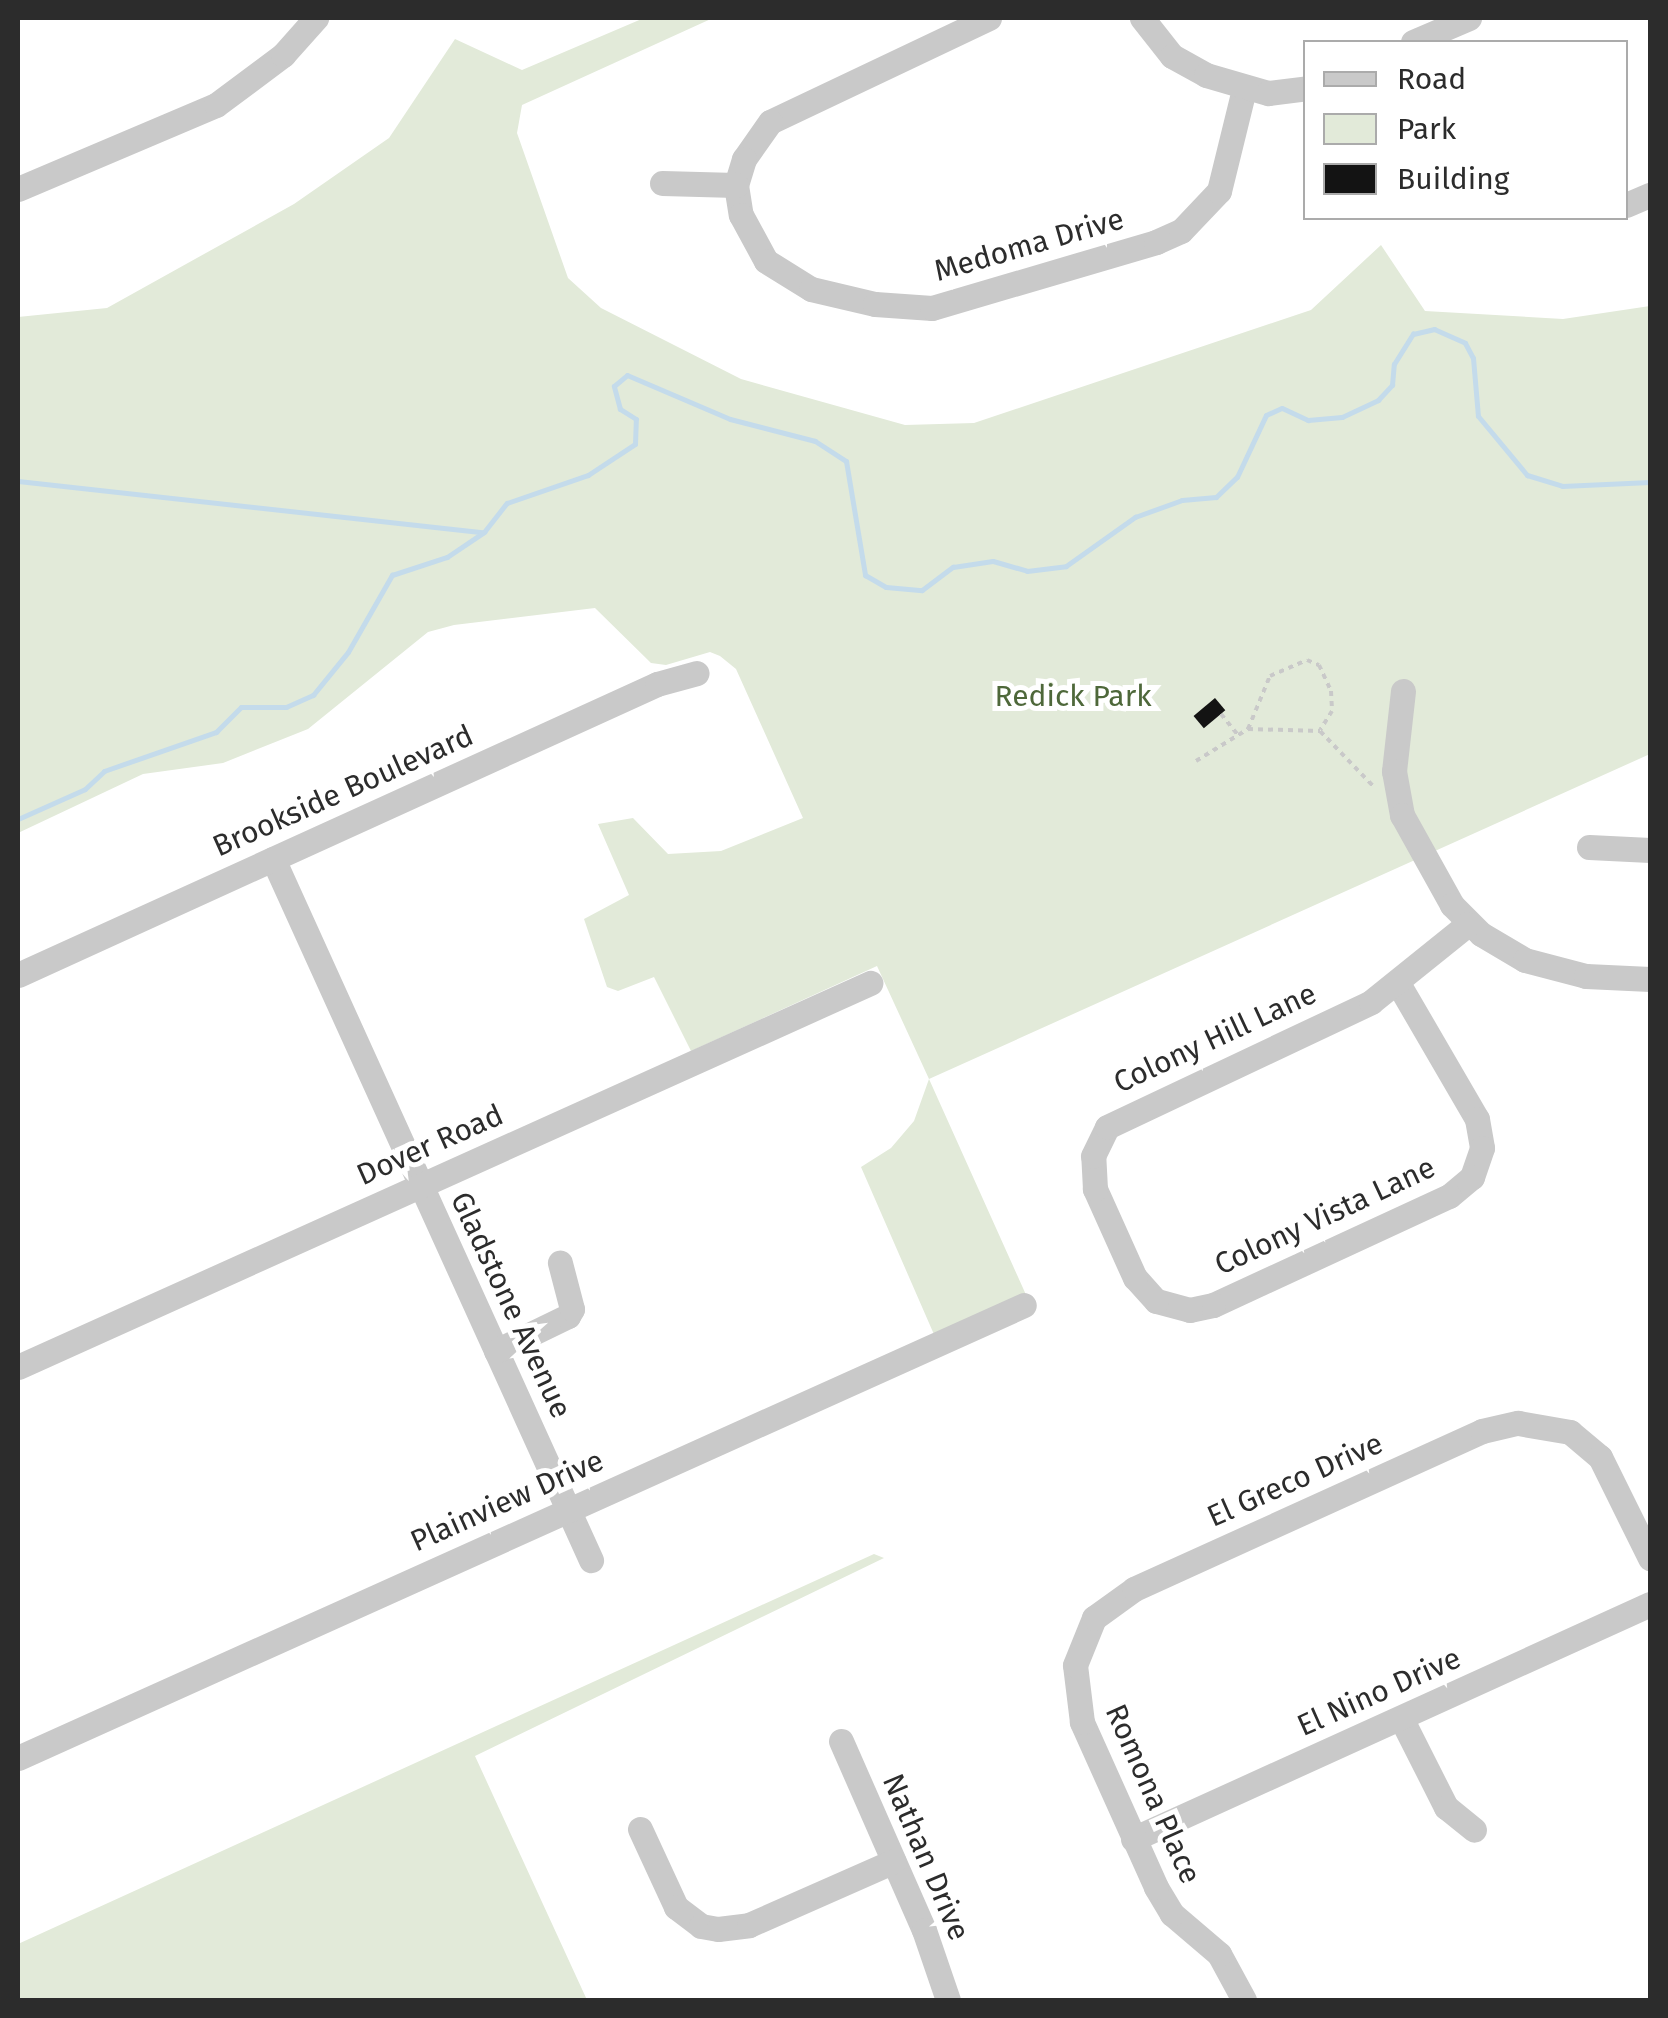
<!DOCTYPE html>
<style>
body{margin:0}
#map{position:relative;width:1668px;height:2018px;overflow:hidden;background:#fff;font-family:"Fira Sans",sans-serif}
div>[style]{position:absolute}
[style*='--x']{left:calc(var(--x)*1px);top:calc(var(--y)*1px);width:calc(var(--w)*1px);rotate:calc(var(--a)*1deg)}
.green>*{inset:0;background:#e2ead9}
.stream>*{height:5px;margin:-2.5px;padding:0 2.5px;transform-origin:2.5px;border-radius:2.5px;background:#c4dbeb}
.building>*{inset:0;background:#131313;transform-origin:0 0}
.path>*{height:4px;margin-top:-2px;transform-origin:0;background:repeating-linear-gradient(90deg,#c9c9c9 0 5px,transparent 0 10px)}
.minor>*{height:25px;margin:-12.5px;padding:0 12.5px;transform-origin:12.5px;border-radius:12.5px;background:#c9c9c9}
span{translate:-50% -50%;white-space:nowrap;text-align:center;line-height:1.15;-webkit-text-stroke:10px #fff;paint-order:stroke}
.street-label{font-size:30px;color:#2c2c2c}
.park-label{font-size:30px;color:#4e683a}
.frame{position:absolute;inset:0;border:20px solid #2c2c2c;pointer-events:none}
.legend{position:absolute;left:1303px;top:40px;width:325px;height:180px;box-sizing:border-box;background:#fff;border:2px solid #ababab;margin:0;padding:12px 18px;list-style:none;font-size:30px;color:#2c2c2c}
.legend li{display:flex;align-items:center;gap:20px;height:50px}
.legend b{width:50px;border:2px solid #ababab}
</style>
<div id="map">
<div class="green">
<i style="clip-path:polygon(644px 18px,713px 18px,522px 105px,517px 133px,568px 278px,601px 308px,741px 379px,905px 425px,974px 423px,1311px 310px,1381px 245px,1425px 311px,1563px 319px,1650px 306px,1650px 754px,929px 1079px,1027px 1297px,936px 1339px,861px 1167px,891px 1148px,914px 1121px,929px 1079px,877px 966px,691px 1051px,654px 977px,618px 991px,607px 987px,584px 919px,629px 895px,598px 824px,633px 818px,668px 854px,721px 851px,803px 818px,736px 669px,720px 656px,710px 652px,666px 665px,651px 663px,595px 608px,454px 625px,428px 632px,308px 729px,223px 763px,143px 774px,18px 833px,18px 317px,107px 308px,294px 204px,389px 138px,455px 39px,522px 70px)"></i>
<i style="clip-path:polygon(874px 1554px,884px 1558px,475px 1756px,587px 2000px,18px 2000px,18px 1944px)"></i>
</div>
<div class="stream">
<i style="--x:18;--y:481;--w:467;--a:6.3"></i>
<i style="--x:18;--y:819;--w:73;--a:-24.1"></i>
<i style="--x:85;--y:789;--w:26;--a:-43"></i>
<i style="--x:104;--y:771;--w:119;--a:-19.2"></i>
<i style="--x:216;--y:732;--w:35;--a:-45"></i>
<i style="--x:241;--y:707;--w:45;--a:0"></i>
<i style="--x:286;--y:707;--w:30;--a:-24"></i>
<i style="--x:313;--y:695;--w:55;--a:-50.9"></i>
<i style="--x:348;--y:652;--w:89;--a:-60.3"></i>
<i style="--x:392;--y:575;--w:58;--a:-18.1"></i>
<i style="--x:447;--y:557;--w:45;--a:-34"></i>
<i style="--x:484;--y:532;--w:37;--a:-52"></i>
<i style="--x:507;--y:503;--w:86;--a:-19.1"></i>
<i style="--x:588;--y:475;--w:56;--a:-33.4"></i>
<i style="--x:635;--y:444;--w:25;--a:-88"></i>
<i style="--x:636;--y:419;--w:19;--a:-148"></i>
<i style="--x:620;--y:409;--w:24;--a:-105"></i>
<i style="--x:614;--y:386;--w:17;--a:-40"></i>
<i style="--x:627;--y:375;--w:112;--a:23.1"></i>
<i style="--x:730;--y:419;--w:88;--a:14.5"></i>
<i style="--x:815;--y:441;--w:37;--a:33"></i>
<i style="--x:846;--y:461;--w:116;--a:80.5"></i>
<i style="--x:865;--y:575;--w:24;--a:30"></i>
<i style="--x:886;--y:587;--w:36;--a:5"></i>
<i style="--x:922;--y:590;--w:39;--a:-37"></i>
<i style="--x:953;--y:567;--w:40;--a:-8.5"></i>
<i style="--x:993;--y:561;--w:35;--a:16"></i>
<i style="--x:1027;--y:571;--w:39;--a:-7"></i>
<i style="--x:1066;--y:566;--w:85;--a:-35.4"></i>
<i style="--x:1135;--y:517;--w:50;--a:-19.9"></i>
<i style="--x:1182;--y:500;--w:34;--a:-5"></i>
<i style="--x:1216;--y:497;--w:29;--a:-44"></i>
<i style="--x:1237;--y:477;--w:68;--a:-64.9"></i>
<i style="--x:1266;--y:415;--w:17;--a:-24"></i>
<i style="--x:1282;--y:408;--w:29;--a:25"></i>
<i style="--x:1308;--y:420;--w:34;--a:-5"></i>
<i style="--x:1342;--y:417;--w:40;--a:-25"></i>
<i style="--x:1378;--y:400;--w:21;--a:-47"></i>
<i style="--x:1392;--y:385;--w:21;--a:-85"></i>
<i style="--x:1394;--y:364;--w:36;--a:-58"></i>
<i style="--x:1413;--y:334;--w:22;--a:-13"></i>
<i style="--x:1434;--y:329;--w:34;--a:24"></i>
<i style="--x:1465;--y:343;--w:17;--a:62"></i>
<i style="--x:1473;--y:358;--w:58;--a:85.1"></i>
<i style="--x:1478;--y:416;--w:77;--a:50.3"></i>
<i style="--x:1527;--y:475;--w:37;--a:17"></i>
<i style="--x:1562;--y:486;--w:88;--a:-2.6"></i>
</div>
<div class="building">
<i style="left:1215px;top:698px;width:16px;height:28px;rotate:50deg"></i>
</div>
<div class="path">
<i style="--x:1221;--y:714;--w:26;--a:51"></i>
<i style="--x:1248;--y:729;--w:57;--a:-67.5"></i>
<i style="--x:1270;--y:676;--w:40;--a:-23.4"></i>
<i style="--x:1307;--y:660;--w:13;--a:23"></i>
<i style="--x:1319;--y:665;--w:29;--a:65"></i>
<i style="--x:1331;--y:691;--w:20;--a:87"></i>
<i style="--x:1332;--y:711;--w:22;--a:122"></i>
<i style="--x:1196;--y:761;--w:61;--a:-31.6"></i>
<i style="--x:1248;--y:729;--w:72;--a:1.6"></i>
<i style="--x:1320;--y:731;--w:78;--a:46"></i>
</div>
<div class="minor">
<i style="--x:989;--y:18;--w:242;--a:154.6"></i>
<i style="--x:770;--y:122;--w:45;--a:125.1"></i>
<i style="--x:744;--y:159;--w:27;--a:107"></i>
<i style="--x:736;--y:185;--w:30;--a:81"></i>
<i style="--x:741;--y:215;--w:52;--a:61.5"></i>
<i style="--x:766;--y:261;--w:53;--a:31.9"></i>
<i style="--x:811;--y:289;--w:66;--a:13.2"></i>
<i style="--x:875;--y:304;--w:57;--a:4"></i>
<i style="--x:932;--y:308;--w:234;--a:-16.4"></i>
<i style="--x:1156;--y:242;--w:27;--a:-24"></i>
<i style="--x:1181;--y:231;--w:55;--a:-46.5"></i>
<i style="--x:1219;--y:191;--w:105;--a:-76.2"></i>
<i style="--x:1142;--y:18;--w:48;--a:51.7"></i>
<i style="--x:1172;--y:56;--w:39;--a:29"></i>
<i style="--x:1206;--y:75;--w:65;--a:16.2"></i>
<i style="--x:1268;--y:93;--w:38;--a:-7"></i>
<i style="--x:1413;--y:42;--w:61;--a:-23.2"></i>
<i style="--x:662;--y:183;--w:74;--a:1.5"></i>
<i style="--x:18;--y:189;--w:215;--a:-23"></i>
<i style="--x:216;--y:105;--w:84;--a:-36.7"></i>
<i style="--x:283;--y:55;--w:50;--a:-48.3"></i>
<i style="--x:1626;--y:205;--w:26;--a:-23"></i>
<i style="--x:1403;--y:691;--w:81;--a:96.4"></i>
<i style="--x:1394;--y:771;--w:45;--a:79.7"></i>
<i style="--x:1402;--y:815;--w:103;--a:60.9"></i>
<i style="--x:1452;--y:905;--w:41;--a:45"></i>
<i style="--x:1481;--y:934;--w:51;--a:30.6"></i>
<i style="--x:1525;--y:960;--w:63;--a:14.7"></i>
<i style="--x:1586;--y:976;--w:64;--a:2.7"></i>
<i style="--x:1589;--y:847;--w:61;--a:2.8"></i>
<i style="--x:273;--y:859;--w:770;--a:65.6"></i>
<i style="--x:18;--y:975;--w:702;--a:-24.48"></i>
<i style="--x:657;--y:684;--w:41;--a:-15.4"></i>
<i style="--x:1399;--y:985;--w:155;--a:59.8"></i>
<i style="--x:1477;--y:1119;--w:29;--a:80"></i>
<i style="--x:1482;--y:1148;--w:31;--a:109"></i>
<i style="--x:1472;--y:1177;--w:30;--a:140"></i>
<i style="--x:1449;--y:1196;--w:260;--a:155.2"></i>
<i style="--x:1213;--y:1305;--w:24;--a:168"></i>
<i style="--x:1190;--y:1310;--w:35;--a:-165"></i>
<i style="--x:1156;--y:1301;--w:31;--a:-132"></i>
<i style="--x:1135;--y:1278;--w:98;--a:-114.2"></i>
<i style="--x:1095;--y:1189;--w:33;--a:-93"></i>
<i style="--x:1093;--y:1156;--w:32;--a:-64"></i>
<i style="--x:1107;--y:1127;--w:292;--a:-25.3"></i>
<i style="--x:1371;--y:1002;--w:124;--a:-38.8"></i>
<i style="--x:496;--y:1351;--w:80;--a:-25.9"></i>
<i style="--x:568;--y:1316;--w:8;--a:-60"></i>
<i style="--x:572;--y:1309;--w:48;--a:-104.6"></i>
<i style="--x:18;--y:1367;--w:935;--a:-24.26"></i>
<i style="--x:1401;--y:1718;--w:100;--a:63.2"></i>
<i style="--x:1446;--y:1807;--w:36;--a:39"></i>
<i style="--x:841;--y:1741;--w:206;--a:66.3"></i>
<i style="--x:924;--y:1930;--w:74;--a:71.1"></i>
<i style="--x:18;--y:1758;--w:1103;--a:-24.24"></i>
<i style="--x:640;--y:1829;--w:86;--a:65.2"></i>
<i style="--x:676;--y:1907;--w:31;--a:37"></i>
<i style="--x:701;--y:1926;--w:17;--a:10"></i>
<i style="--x:718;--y:1929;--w:31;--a:-7"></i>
<i style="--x:749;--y:1925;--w:158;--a:-23.8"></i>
<i style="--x:1133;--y:1839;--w:568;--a:-24.44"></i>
<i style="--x:1244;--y:2000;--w:52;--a:-118.5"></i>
<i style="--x:1219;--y:1954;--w:62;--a:-139.6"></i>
<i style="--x:1172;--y:1914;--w:31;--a:-121"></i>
<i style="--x:1156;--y:1887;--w:181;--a:-114.2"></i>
<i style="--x:1082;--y:1722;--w:57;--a:-97"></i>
<i style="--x:1075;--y:1665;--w:51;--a:-68"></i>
<i style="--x:1094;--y:1618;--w:49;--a:-35.9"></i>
<i style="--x:1134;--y:1589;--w:382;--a:-24.4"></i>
<i style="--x:1482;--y:1431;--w:37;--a:-13"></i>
<i style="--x:1518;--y:1423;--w:53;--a:9.8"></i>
<i style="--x:1570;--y:1432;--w:39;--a:40"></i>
<i style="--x:1600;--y:1457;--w:113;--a:63.7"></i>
</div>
<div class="street-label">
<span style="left:1029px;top:245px;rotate:-16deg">Medoma Drive</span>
<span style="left:343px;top:791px;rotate:-24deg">Brookside Boulevard</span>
<span style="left:1215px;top:1038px;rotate:-25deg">Colony Hill Lane</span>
<span style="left:430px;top:1145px;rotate:-24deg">Dover Road</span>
<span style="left:1325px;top:1216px;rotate:-25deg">Colony Vista Lane</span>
<span style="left:511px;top:1305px;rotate:65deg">Gladstone Avenue</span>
<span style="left:1295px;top:1480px;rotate:-24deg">El Greco Drive</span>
<span style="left:507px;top:1501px;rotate:-24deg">Plainview Drive</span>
<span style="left:1379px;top:1692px;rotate:-24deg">El Nino Drive</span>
<span style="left:1153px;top:1794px;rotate:66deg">Romona Place</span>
<span style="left:926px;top:1857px;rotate:67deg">Nathan Drive</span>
</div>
<div class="park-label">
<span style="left:1073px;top:696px">Redick Park</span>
</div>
<div class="frame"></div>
<ul class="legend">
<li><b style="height:12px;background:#c9c9c9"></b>Road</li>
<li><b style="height:28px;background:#e2ead9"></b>Park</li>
<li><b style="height:28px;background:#131313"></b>Building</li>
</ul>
</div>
